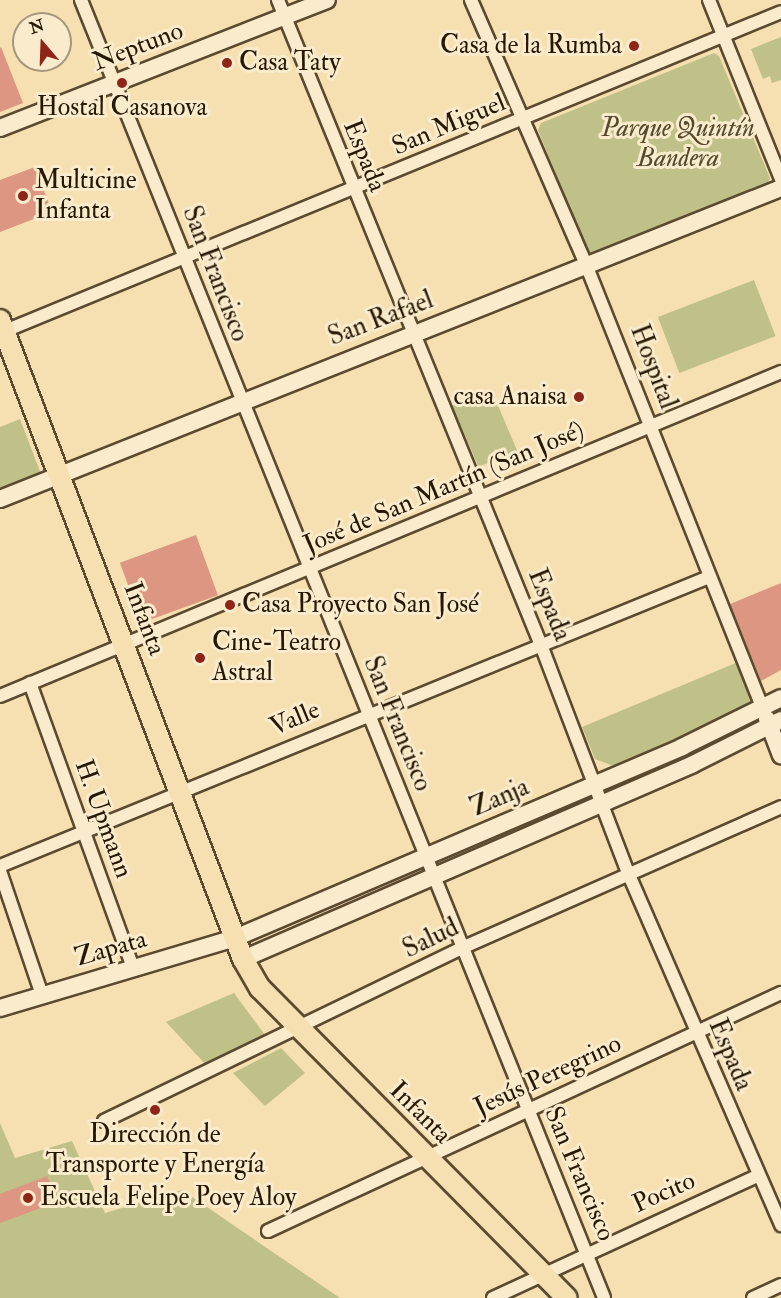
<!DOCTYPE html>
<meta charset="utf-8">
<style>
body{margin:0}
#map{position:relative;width:781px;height:1298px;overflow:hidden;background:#f6e0b1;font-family:"IM FELL Double Pica",serif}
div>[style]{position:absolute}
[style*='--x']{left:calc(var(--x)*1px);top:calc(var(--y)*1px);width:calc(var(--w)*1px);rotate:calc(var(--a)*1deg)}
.green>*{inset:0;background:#bfc189;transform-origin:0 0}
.building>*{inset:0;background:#dc9682;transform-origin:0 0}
.roads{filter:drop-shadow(2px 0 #5b4a2f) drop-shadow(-2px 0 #5b4a2f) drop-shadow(0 2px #5b4a2f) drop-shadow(0 -2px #5b4a2f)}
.street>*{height:12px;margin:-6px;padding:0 6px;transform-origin:6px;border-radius:6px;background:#f9ebcc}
.secondary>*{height:16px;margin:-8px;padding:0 8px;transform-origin:8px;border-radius:8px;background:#f9ebcc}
.primary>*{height:20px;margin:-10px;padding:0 10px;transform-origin:10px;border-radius:10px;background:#f6e0b1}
.dots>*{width:16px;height:16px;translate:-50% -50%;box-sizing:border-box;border:3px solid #f9ebcc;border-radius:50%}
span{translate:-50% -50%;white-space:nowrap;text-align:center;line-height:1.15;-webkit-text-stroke:6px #f9ebcc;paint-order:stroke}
.poi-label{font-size:26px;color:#271804}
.right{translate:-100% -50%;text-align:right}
.left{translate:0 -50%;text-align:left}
.street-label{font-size:26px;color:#271804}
.park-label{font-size:26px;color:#554b2c;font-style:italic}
.north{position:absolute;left:12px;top:12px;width:60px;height:60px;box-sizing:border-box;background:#f9ebcc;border:2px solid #a5977c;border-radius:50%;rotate:341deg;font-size:16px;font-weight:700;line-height:24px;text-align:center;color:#271804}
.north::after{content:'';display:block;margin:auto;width:21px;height:27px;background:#8f2418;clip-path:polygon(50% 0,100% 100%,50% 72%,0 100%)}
</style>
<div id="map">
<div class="green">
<i style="clip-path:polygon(781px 37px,781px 80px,772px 83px,770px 76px,763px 79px,751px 49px)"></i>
<i style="clip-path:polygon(714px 53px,719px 56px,770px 178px,767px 185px,594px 255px,587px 251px,538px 130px,541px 123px)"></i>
<i style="left:754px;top:280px;width:60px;height:103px;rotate:69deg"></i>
<i style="left:491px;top:389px;width:67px;height:42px;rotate:67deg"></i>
<i style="clip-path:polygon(20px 419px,41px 474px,0 490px,0 427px)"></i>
<i style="clip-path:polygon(743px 660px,763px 709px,616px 767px,595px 759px,582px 727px)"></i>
<i style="clip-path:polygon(234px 993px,268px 1039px,208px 1067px,166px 1022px)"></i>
<i style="clip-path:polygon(281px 1048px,305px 1073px,265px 1106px,233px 1073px)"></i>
<i style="clip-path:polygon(0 1123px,15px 1158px,72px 1141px,105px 1213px,182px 1190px,340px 1298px,0 1298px)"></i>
</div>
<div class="building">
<i style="clip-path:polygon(1px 47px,23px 103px,0 112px,0 48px)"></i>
<i style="clip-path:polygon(35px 167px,52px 212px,0 232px,0 180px)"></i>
<i style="left:196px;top:535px;width:64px;height:81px;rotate:70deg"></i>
<i style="clip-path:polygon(781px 583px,781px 670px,761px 681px,730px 604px)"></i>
<i style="clip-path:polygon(47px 1176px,57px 1202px,0 1223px,0 1194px)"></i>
</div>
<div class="roads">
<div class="street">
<i style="--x:81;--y:0;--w:1399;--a:68.05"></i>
<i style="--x:278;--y:0;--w:697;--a:67.82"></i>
<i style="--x:541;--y:645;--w:246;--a:69.1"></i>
<i style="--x:629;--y:875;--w:382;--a:66.5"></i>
<i style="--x:471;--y:0;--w:291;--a:66.5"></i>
<i style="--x:587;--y:267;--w:476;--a:68.3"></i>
<i style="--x:709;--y:0;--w:193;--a:68.1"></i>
<i style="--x:0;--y:333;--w:844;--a:-22.34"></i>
<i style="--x:30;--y:683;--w:305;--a:70.1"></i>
<i style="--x:0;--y:696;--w:846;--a:-22.53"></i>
<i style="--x:0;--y:866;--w:766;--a:-22.18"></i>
<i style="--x:0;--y:871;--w:131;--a:71.3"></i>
<i style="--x:104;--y:1121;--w:400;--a:-25.8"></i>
<i style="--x:464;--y:947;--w:347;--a:-23.8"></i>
<i style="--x:268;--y:1231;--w:566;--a:-24.89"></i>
<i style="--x:493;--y:1298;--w:291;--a:-24.8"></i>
<i style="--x:753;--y:1298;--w:31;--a:-25"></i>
</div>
<div class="secondary">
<i style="--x:0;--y:128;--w:351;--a:-21.4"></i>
<i style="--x:0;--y:499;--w:841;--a:-21.71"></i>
<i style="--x:767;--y:719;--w:39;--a:69"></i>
<i style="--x:243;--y:959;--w:490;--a:-23.4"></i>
<i style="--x:693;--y:764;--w:98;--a:-26.6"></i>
<i style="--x:0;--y:1008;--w:245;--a:-16.6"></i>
<i style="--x:235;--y:938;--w:486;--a:-23.1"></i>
<i style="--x:682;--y:747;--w:110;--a:-26.3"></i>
</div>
<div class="primary">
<i style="--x:0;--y:320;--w:684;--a:69.18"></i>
<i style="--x:243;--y:959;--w:34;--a:60"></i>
<i style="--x:260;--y:988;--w:436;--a:45.3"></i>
</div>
</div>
<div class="dots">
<i style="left:634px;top:46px;background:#8f2418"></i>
<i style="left:227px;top:63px;background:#8f2418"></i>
<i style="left:122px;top:83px;background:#8f2418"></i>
<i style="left:23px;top:196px;background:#8f2418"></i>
<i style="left:579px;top:397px;background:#8f2418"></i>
<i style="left:230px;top:605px;background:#8f2418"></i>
<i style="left:200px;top:658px;background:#8f2418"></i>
<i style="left:155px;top:1110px;background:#8f2418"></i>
<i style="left:28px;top:1198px;background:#8f2418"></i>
</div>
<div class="poi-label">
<span class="right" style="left:622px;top:46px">Casa de la Rumba</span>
<span class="left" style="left:239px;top:63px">Casa Taty</span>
<span style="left:122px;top:108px">Hostal Casanova</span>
<span class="left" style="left:35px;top:196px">Multicine<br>Infanta</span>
<span class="right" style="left:567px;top:397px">casa Anaisa</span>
<span class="left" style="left:242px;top:605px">Casa Proyecto San José</span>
<span class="left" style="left:212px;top:658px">Cine-Teatro<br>Astral</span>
<span style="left:155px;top:1150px">Dirección de<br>Transporte y Energía</span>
<span class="left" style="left:40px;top:1198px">Escuela Felipe Poey Aloy</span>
</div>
<div class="street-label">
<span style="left:138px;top:47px;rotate:-21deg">Neptuno</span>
<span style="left:449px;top:125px;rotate:-23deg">San Miguel</span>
<span style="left:364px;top:156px;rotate:68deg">Espada</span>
<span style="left:215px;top:274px;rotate:69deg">San Francisco</span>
<span style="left:381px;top:319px;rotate:-21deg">San Rafael</span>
<span style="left:653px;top:367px;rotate:69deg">Hospital</span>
<span style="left:444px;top:488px;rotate:-23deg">José de San Martín (San José)</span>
<span style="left:549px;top:605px;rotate:68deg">Espada</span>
<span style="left:144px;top:619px;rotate:69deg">Infanta</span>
<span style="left:295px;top:719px;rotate:-23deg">Valle</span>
<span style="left:397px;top:724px;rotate:68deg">San Francisco</span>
<span style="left:500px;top:798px;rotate:-23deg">Zanja</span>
<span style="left:103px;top:819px;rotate:70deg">H. Upmann</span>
<span style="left:431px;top:939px;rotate:-26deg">Salud</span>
<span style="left:111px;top:949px;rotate:-16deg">Zapata</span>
<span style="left:730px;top:1055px;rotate:67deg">Espada</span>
<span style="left:548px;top:1076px;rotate:-25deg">Jesús Peregrino</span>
<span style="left:420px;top:1113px;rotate:45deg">Infanta</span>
<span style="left:579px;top:1174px;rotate:67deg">San Francisco</span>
<span style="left:664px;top:1193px;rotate:-24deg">Pocito</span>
</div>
<div class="park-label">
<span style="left:678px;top:144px">Parque Quintín<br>Bandera</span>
</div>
<div class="north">N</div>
</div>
